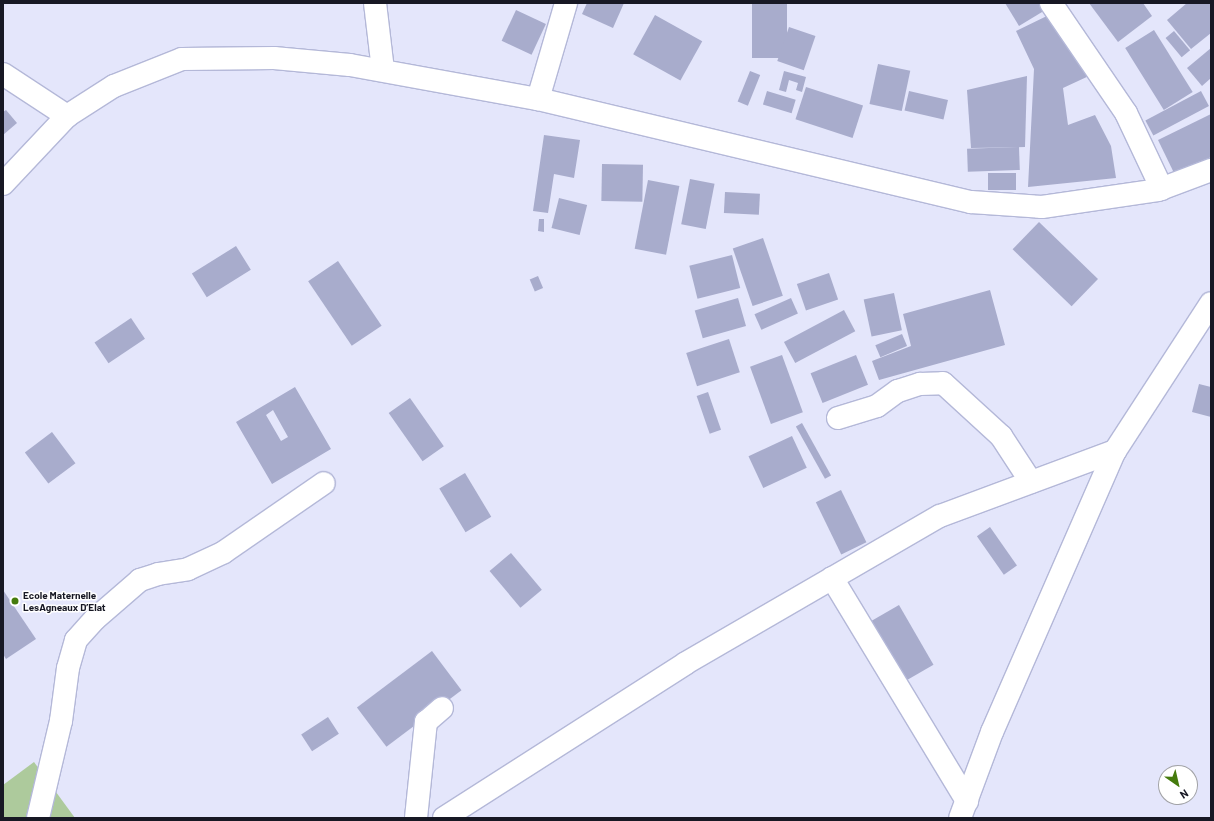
<!DOCTYPE html>
<meta charset="utf-8">
<style>
body{margin:0}
#map{position:relative;width:1214px;height:821px;overflow:hidden;background:#e4e6fb;font-family:Barlow,sans-serif}
div>[style]{position:absolute}
[style*='--x']{left:calc(var(--x)*1px);top:calc(var(--y)*1px);width:calc(var(--w)*1px);rotate:calc(var(--a)*1deg)}
.green>*{inset:0;background:#adca9c}
.building>*{inset:0;background:#a8accc;transform-origin:0 0}
.roads{filter:drop-shadow(1px 0 #b4b8d8) drop-shadow(-1px 0 #b4b8d8) drop-shadow(0 1px #b4b8d8) drop-shadow(0 -1px #b4b8d8)}
.minor>*{height:22px;margin:-11px;padding:0 11px;transform-origin:11px;border-radius:11px;background:#fff}
.major>*{height:22px;margin:-11px;padding:0 11px;transform-origin:11px;border-radius:11px;background:#fff}
.dots>*{width:11px;height:11px;translate:-50% -50%;box-sizing:border-box;border:2px solid #fff;border-radius:50%}
span{translate:-50% -50%;white-space:nowrap;text-align:center;line-height:1.15;-webkit-text-stroke:3px #fff;paint-order:stroke}
.poi-label{font-size:10px;color:#171824;font-weight:700}
.left{translate:0 -50%;text-align:left}
.frame{position:absolute;inset:0;border:4px solid #171824;pointer-events:none}
.north{position:absolute;left:1158px;top:765px;width:40px;height:40px;box-sizing:border-box;background:#fff;border:1px solid #a2a3a7;border-radius:50%;rotate:146deg;font-size:11px;font-weight:700;line-height:16px;text-align:center;color:#171824}
.north::after{content:'';display:block;margin:auto;width:14px;height:18px;background:#457b0d;clip-path:polygon(50% 0,100% 100%,50% 72%,0 100%)}
</style>
<div id="map">
<div class="green">
<i style="clip-path:polygon(34px 762px,75px 818px,3px 818px,3px 785px)"></i>
</div>
<div class="building">
<i style="clip-path:polygon(587px 3px,624px 3px,613px 28px,582px 14px)"></i>
<i style="left:752px;top:3px;width:35px;height:55px"></i>
<i style="clip-path:polygon(1005px 3px,1043px 3px,1047px 9px,1019px 26px)"></i>
<i style="clip-path:polygon(1089px 3px,1143px 3px,1152px 16px,1118px 42px)"></i>
<i style="clip-path:polygon(1187px 3px,1211px 3px,1211px 33px,1191px 49px,1167px 20px)"></i>
<i style="left:516px;top:10px;width:33px;height:34px;rotate:25deg"></i>
<i style="clip-path:polygon(1053px 13px,1091px 75px,1063px 88px,1068px 125px,1095px 115px,1111px 146px,1116px 178px,1028px 187px,1034px 69px,1016px 31px)"></i>
<i style="left:655px;top:15px;width:54px;height:45px;rotate:29deg"></i>
<i style="left:789px;top:27px;width:28px;height:36px;rotate:19deg"></i>
<i style="left:1154px;top:30px;width:73px;height:34px;rotate:58deg"></i>
<i style="left:1174px;top:31px;width:25px;height:11px;rotate:50deg"></i>
<i style="clip-path:polygon(1211px 48px,1211px 78px,1202px 86px,1187px 68px)"></i>
<i style="left:878px;top:64px;width:33px;height:41px;rotate:12deg"></i>
<i style="left:750px;top:71px;width:11px;height:33px;rotate:22deg"></i>
<i style="clip-path:polygon(784px 71px,806px 77px,802px 92px,796px 90px,798px 83px,789px 80px,786px 92px,779px 90px)"></i>
<i style="clip-path:polygon(1027px 76px,1025px 147px,971px 148px,967px 90px)"></i>
<i style="left:806px;top:87px;width:60px;height:34px;rotate:18deg"></i>
<i style="left:767px;top:91px;width:30px;height:14px;rotate:17deg"></i>
<i style="left:909px;top:91px;width:40px;height:20px;rotate:13deg"></i>
<i style="left:1201px;top:91px;width:17px;height:63px;rotate:62deg"></i>
<i style="clip-path:polygon(6px 110px,17px 123px,3px 135px,3px 112px)"></i>
<i style="clip-path:polygon(1211px 114px,1211px 157px,1175px 175px,1158px 140px)"></i>
<i style="clip-path:polygon(544px 135px,580px 140px,574px 178px,554px 174px,548px 213px,533px 211px)"></i>
<i style="left:1019px;top:147px;width:23px;height:52px;rotate:88deg"></i>
<i style="left:602px;top:164px;width:41px;height:37px;rotate:1deg"></i>
<i style="left:988px;top:173px;width:28px;height:17px"></i>
<i style="left:690px;top:179px;width:25px;height:46px;rotate:11deg"></i>
<i style="left:648px;top:180px;width:32px;height:70px;rotate:11deg"></i>
<i style="left:725px;top:192px;width:35px;height:21px;rotate:3deg"></i>
<i style="left:559px;top:198px;width:29px;height:31px;rotate:14deg"></i>
<i style="clip-path:polygon(539px 219px,544px 219px,544px 232px,538px 231px)"></i>
<i style="left:1039px;top:222px;width:82px;height:38px;rotate:44deg"></i>
<i style="left:763px;top:238px;width:61px;height:32px;rotate:71deg"></i>
<i style="left:236px;top:246px;width:28px;height:52px;rotate:58deg"></i>
<i style="left:732px;top:255px;width:34px;height:44px;rotate:76deg"></i>
<i style="left:338px;top:261px;width:78px;height:36px;rotate:56deg"></i>
<i style="left:829px;top:273px;width:28px;height:34px;rotate:71deg"></i>
<i style="left:538px;top:276px;width:13px;height:9px;rotate:67deg"></i>
<i style="clip-path:polygon(990px 290px,1005px 345px,879px 380px,872px 361px,911px 346px,903px 314px)"></i>
<i style="left:894px;top:293px;width:38px;height:31px;rotate:78deg"></i>
<i style="left:738px;top:298px;width:29px;height:45px;rotate:74deg"></i>
<i style="left:791px;top:298px;width:17px;height:40px;rotate:66deg"></i>
<i style="left:844px;top:310px;width:24px;height:68px;rotate:62deg"></i>
<i style="left:131px;top:318px;width:25px;height:44px;rotate:56deg"></i>
<i style="left:902px;top:334px;width:13px;height:29px;rotate:67deg"></i>
<i style="left:729px;top:339px;width:35px;height:45px;rotate:72deg"></i>
<i style="left:782px;top:355px;width:61px;height:34px;rotate:70deg"></i>
<i style="left:856px;top:355px;width:32px;height:49px;rotate:68deg"></i>
<i style="clip-path:polygon(1199px 384px,1211px 387px,1211px 417px,1192px 412px)"></i>
<i style="clip-path:polygon(evenodd,295px 387px,331px 449px,272px 484px,236px 422px,295px 387px,273px 410px,288px 437px,281px 441px,266px 415px,273px 410px)"></i>
<i style="left:708px;top:392px;width:40px;height:12px;rotate:71deg"></i>
<i style="left:410px;top:398px;width:59px;height:26px;rotate:55deg"></i>
<i style="left:802px;top:423px;width:60px;height:7px;rotate:61deg"></i>
<i style="left:52px;top:432px;width:39px;height:34px;rotate:53deg"></i>
<i style="left:792px;top:436px;width:35px;height:48px;rotate:65deg"></i>
<i style="left:465px;top:473px;width:51px;height:30px;rotate:59deg"></i>
<i style="left:841px;top:490px;width:58px;height:28px;rotate:64deg"></i>
<i style="left:990px;top:527px;width:47px;height:16px;rotate:55deg"></i>
<i style="left:511px;top:553px;width:48px;height:28px;rotate:50deg"></i>
<i style="clip-path:polygon(3px 590px,36px 639px,6px 659px,3px 654px)"></i>
<i style="left:899px;top:605px;width:69px;height:36px;rotate:60deg"></i>
<i style="left:432px;top:651px;width:49px;height:94px;rotate:53deg"></i>
<i style="left:328px;top:717px;width:20px;height:32px;rotate:57deg"></i>
</div>
<div class="roads">
<div class="minor">
<i style="--x:375;--y:3;--w:67;--a:83.2"></i>
<i style="--x:1051;--y:3;--w:133;--a:55.7"></i>
<i style="--x:1126;--y:113;--w:84;--a:64.7"></i>
<i style="--x:3;--y:74;--w:77;--a:33.3"></i>
<i style="--x:538;--y:99;--w:100;--a:-73.7"></i>
<i style="--x:3;--y:184;--w:93;--a:-46.7"></i>
<i style="--x:67;--y:116;--w:56;--a:-32.6"></i>
<i style="--x:114;--y:86;--w:73;--a:-21.7"></i>
<i style="--x:182;--y:59;--w:92;--a:-0.6"></i>
<i style="--x:274;--y:58;--w:76;--a:5.3"></i>
<i style="--x:350;--y:65;--w:191;--a:10.3"></i>
<i style="--x:538;--y:99;--w:445;--a:13.4"></i>
<i style="--x:971;--y:202;--w:71;--a:4"></i>
<i style="--x:1042;--y:207;--w:117;--a:-8.3"></i>
<i style="--x:1158;--y:190;--w:57;--a:-20.7"></i>
<i style="--x:838;--y:418;--w:41;--a:-17.1"></i>
<i style="--x:877;--y:406;--w:26;--a:-36"></i>
<i style="--x:898;--y:391;--w:23;--a:-18"></i>
<i style="--x:920;--y:384;--w:23;--a:-2"></i>
<i style="--x:943;--y:383;--w:79;--a:42.4"></i>
<i style="--x:1001;--y:436;--w:55;--a:56.9"></i>
<i style="--x:832;--y:578;--w:261;--a:58.8"></i>
<i style="--x:38;--y:818;--w:100;--a:-76.7"></i>
<i style="--x:61;--y:721;--w:53;--a:-82.5"></i>
<i style="--x:68;--y:668;--w:29;--a:-74"></i>
<i style="--x:76;--y:640;--w:28;--a:-48"></i>
<i style="--x:95;--y:619;--w:60;--a:-40.9"></i>
<i style="--x:140;--y:580;--w:19;--a:-18"></i>
<i style="--x:158;--y:574;--w:30;--a:-9"></i>
<i style="--x:188;--y:569;--w:40;--a:-25"></i>
<i style="--x:224;--y:552;--w:121;--a:-34.6"></i>
<i style="--x:416;--y:818;--w:97;--a:-84.1"></i>
<i style="--x:426;--y:722;--w:21;--a:-41"></i>
<i style="--x:444;--y:818;--w:287;--a:-32.6"></i>
<i style="--x:686;--y:663;--w:293;--a:-30.1"></i>
<i style="--x:940;--y:516;--w:187;--a:-20.4"></i>
</div>
<div class="major">
<i style="--x:960;--y:818;--w:92;--a:-69.6"></i>
<i style="--x:992;--y:732;--w:307;--a:-66.4"></i>
<i style="--x:1115;--y:451;--w:176;--a:-57"></i>
</div>
</div>
<div class="dots">
<i style="left:15px;top:601px;background:#457b0d"></i>
</div>
<div class="poi-label">
<span class="left" style="left:23px;top:601px">Ecole Maternelle<br>LesAgneaux D’Elat</span>
</div>
<div class="frame"></div>
<div class="north">N</div>
</div>
